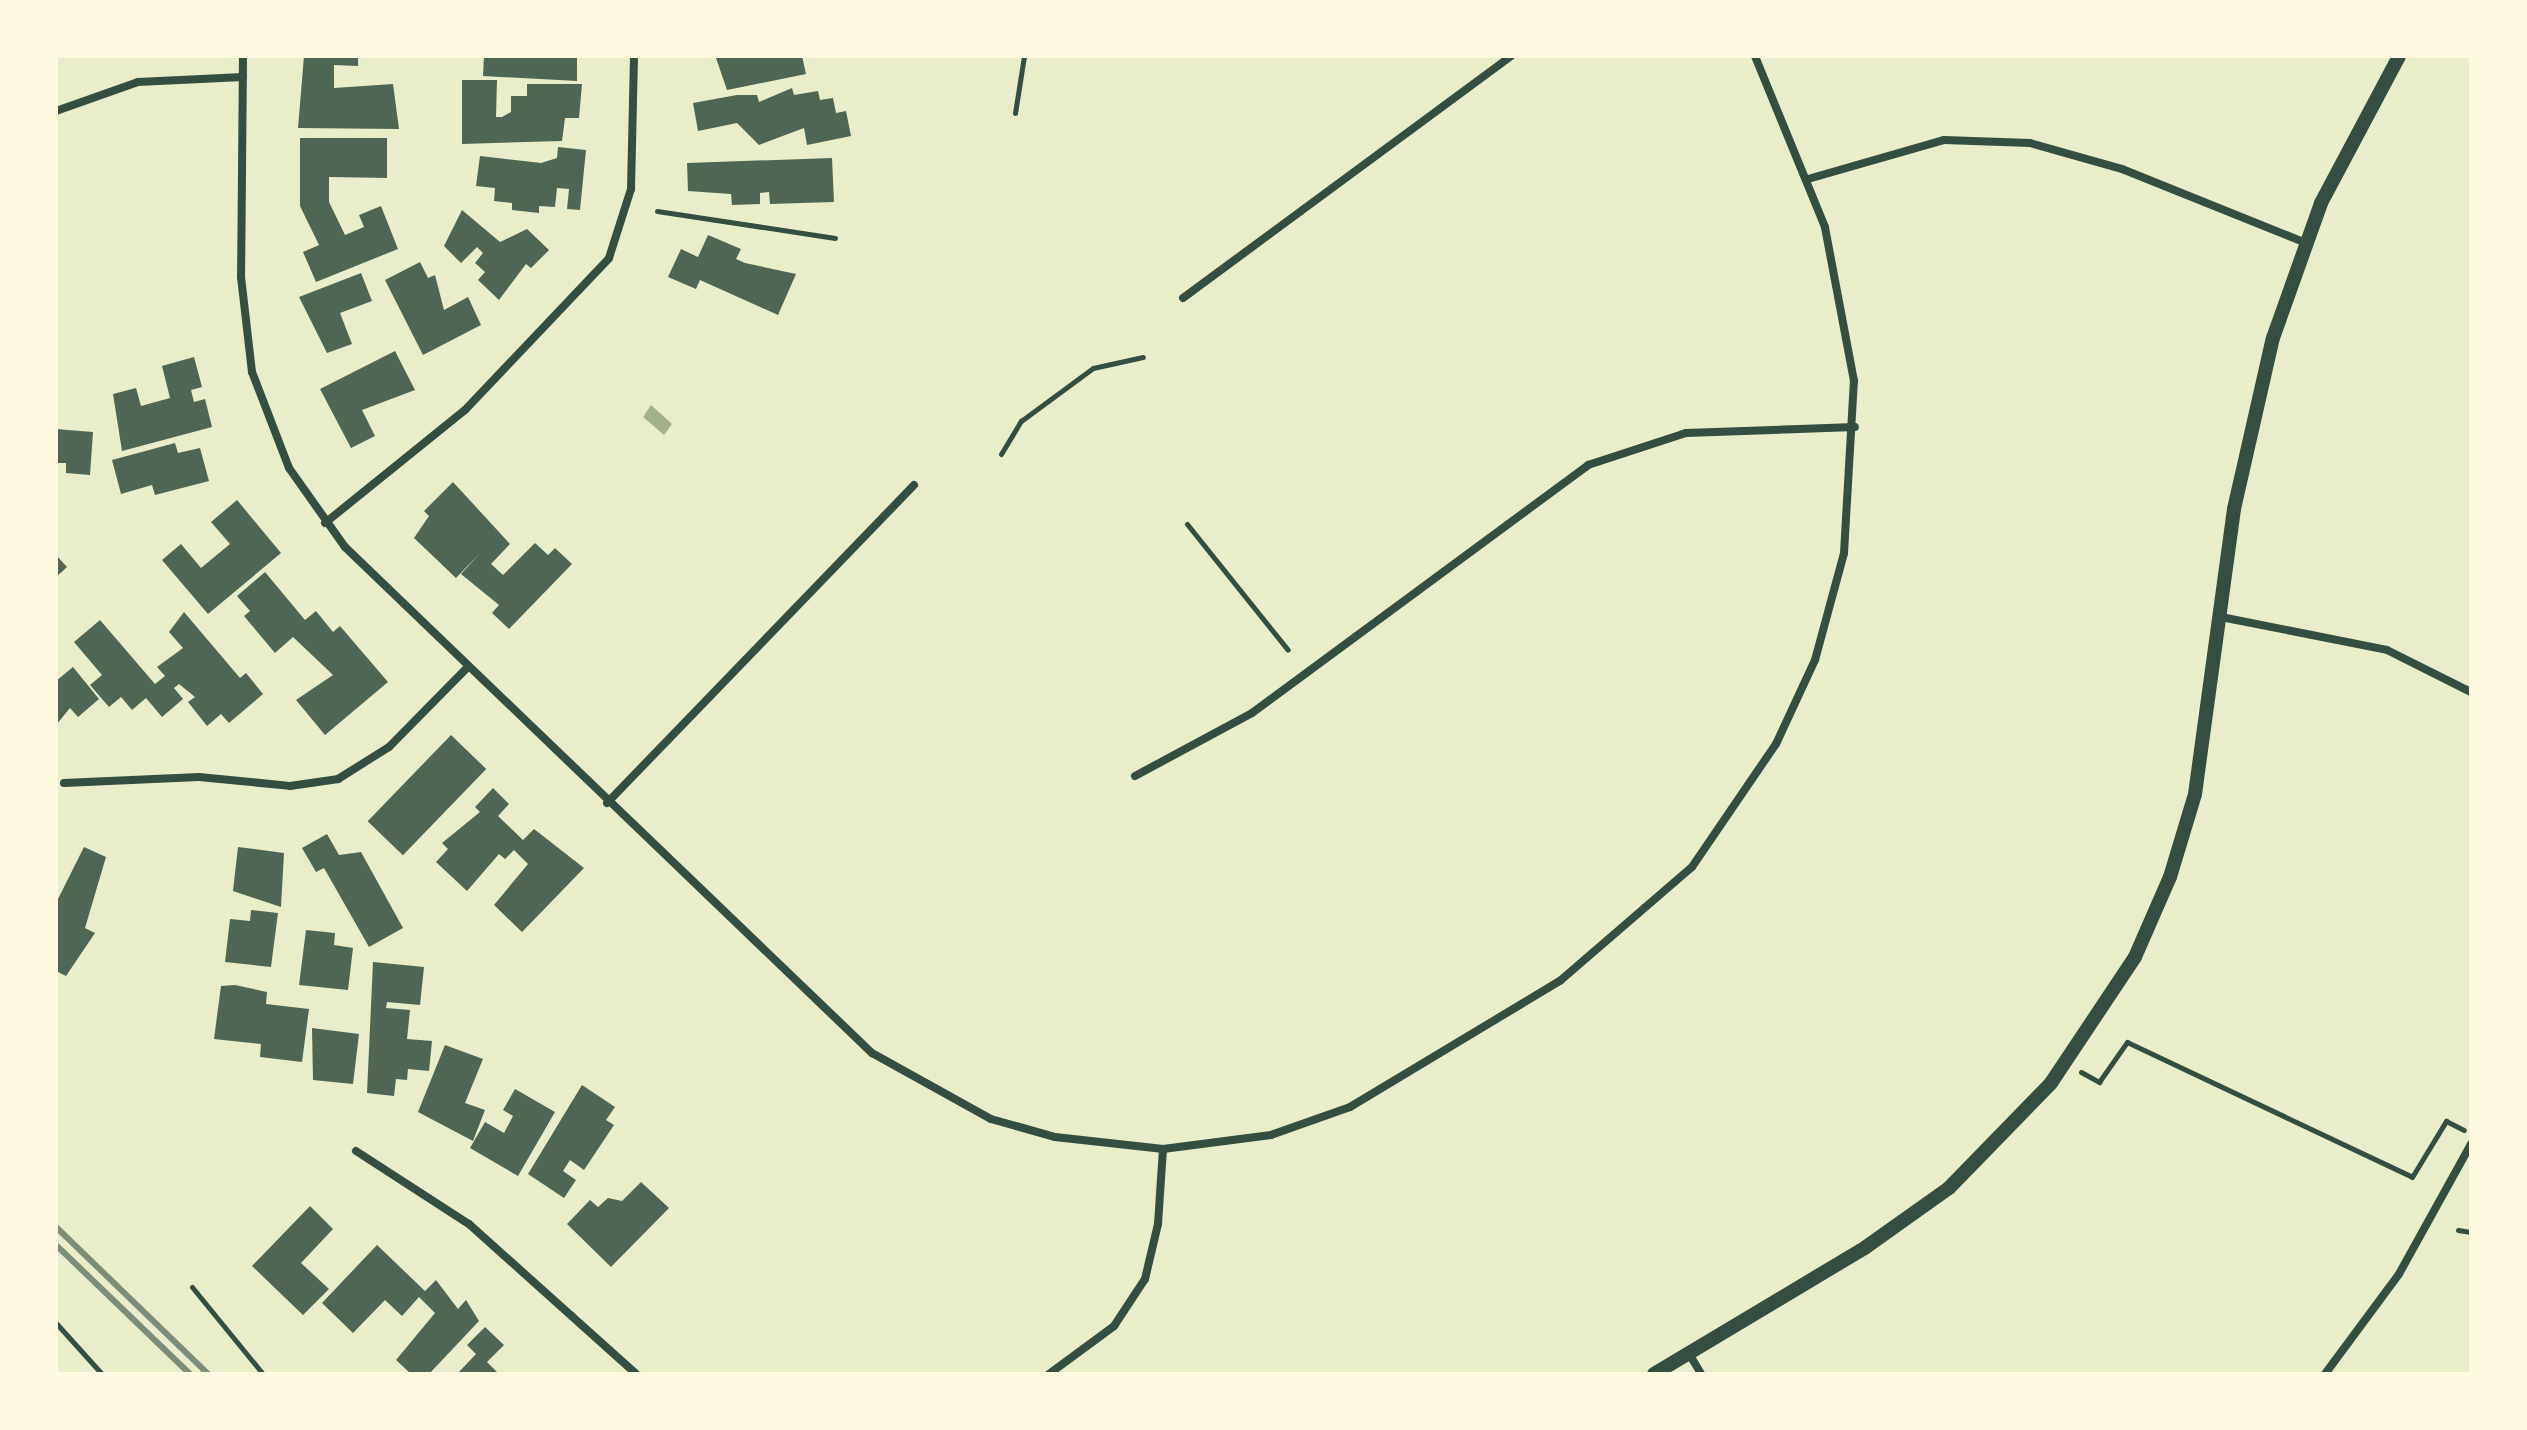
<!DOCTYPE html>
<style>
body{margin:0}
#map{position:relative;width:2527px;height:1430px;overflow:hidden;background:#e9edc9;font-family:"PT Sans",sans-serif}
div>[style]{position:absolute}
[style*='--x']{left:calc(var(--x)*1px);top:calc(var(--y)*1px);width:calc(var(--w)*1px);rotate:calc(var(--a)*1deg)}
.water>*{inset:0;background:#a3b18a}
.building>*{inset:0;background:#4f6655;transform-origin:0 0}
.path>*{height:5px;margin:-2.5px;padding:0 2.5px;transform-origin:2.5px;border-radius:2.5px;background:#344e41}
.minor>*{height:8px;margin:-4px;padding:0 4px;transform-origin:4px;border-radius:4px;background:#344e41}
.tertiary>*{height:14px;margin:-7px;padding:0 7px;transform-origin:7px;border-radius:7px;background:#344e41}
.rail>*{height:6px;margin:-3px;padding:0 3px;transform-origin:3px;border-radius:3px;background:#7c8e77}
span{translate:-50% -50%;white-space:nowrap;text-align:center;line-height:1.15;-webkit-text-stroke:8px #fefae0;paint-order:stroke}
.frame{position:absolute;inset:0;border:58px solid #fefae0;pointer-events:none}
</style>
<div id="map">
<div class="water">
<i style="clip-path:polygon(651px 405px,672px 424px,664px 435px,643px 417px)"></i>
</div>
<div class="building">
<i style="clip-path:polygon(304px 56px,358px 56px,358px 66px,334px 65px,334px 88px,393px 84px,399px 129px,298px 128px)"></i>
<i style="clip-path:polygon(484px 56px,577px 56px,577px 81px,483px 76px)"></i>
<i style="clip-path:polygon(802px 56px,806px 74px,727px 90px,716px 58px)"></i>
<i style="clip-path:polygon(462px 80px,497px 80px,496px 117px,502px 117px,511px 112px,511px 96px,527px 96px,527px 84px,582px 84px,579px 118px,565px 118px,562px 141px,462px 144px)"></i>
<i style="clip-path:polygon(792px 88px,794px 95px,818px 91px,820px 100px,833px 98px,836px 113px,846px 111px,851px 136px,807px 145px,804px 128px,759px 145px,737px 123px,698px 131px,693px 103px,737px 95px,757px 95px,759px 102px)"></i>
<i style="clip-path:polygon(300px 138px,387px 138px,387px 178px,329px 177px,329px 202px,345px 235px,364px 227px,359px 215px,381px 206px,398px 249px,316px 282px,303px 252px,319px 245px,300px 206px)"></i>
<i style="clip-path:polygon(558px 147px,586px 150px,580px 210px,567px 209px,569px 189px,557px 188px,555px 207px,539px 206px,539px 213px,512px 210px,512px 203px,494px 201px,495px 188px,476px 186px,480px 156px,541px 163px,557px 158px)"></i>
<i style="clip-path:polygon(832px 158px,834px 202px,770px 204px,769px 192px,760px 193px,760px 204px,732px 205px,731px 194px,688px 191px,687px 163px)"></i>
<i style="clip-path:polygon(462px 210px,500px 242px,527px 229px,549px 250px,531px 268px,526px 264px,499px 300px,478px 280px,485px 272px,475px 263px,483px 253px,477px 247px,461px 263px,444px 246px)"></i>
<i style="clip-path:polygon(708px 235px,741px 249px,736px 259px,745px 263px,796px 274px,778px 315px,700px 280px,696px 289px,668px 277px,681px 249px,698px 257px)"></i>
<i style="clip-path:polygon(420px 262px,428px 278px,435px 275px,444px 310px,468px 297px,481px 325px,423px 355px,385px 280px)"></i>
<i style="clip-path:polygon(361px 273px,372px 301px,340px 313px,352px 344px,327px 353px,299px 297px)"></i>
<i style="clip-path:polygon(395px 351px,415px 390px,362px 410px,375px 436px,351px 448px,320px 389px)"></i>
<i style="clip-path:polygon(194px 357px,202px 387px,191px 390px,194px 402px,205px 399px,212px 427px,122px 451px,113px 394px,136px 388px,141px 406px,170px 398px,162px 366px)"></i>
<i style="clip-path:polygon(56px 429px,93px 432px,90px 475px,66px 473px,66px 463px,56px 463px)"></i>
<i style="clip-path:polygon(175px 443px,178px 453px,200px 448px,209px 481px,155px 495px,152px 485px,121px 494px,112px 460px)"></i>
<i style="clip-path:polygon(453px 482px,510px 544px,491px 564px,503px 575px,535px 543px,548px 555px,555px 548px,572px 564px,509px 629px,492px 613px,499px 605px,461px 574px,482px 551px,456px 578px,414px 538px,429px 516px,424px 511px)"></i>
<i style="clip-path:polygon(237px 500px,281px 553px,208px 614px,162px 560px,181px 544px,201px 568px,230px 544px,211px 522px)"></i>
<i style="clip-path:polygon(56px 555px,67px 567px,56px 577px)"></i>
<i style="clip-path:polygon(265px 572px,305px 620px,316px 611px,333px 632px,340px 626px,388px 682px,325px 735px,296px 700px,333px 675px,293px 637px,275px 653px,244px 616px,250px 611px,237px 596px)"></i>
<i style="clip-path:polygon(184px 612px,240px 678px,246px 673px,263px 694px,229px 723px,221px 714px,207px 726px,188px 702px,195px 697px,179px 684px,174px 688px,183px 699px,162px 717px,146px 698px,132px 710px,121px 697px,109px 707px,90px 685px,102px 675px,74px 642px,100px 620px,155px 684px,165px 676px,157px 667px,183px 648px,169px 632px)"></i>
<i style="clip-path:polygon(73px 667px,99px 699px,78px 717px,70px 708px,56px 725px,56px 681px)"></i>
<i style="left:451px;top:735px;width:49px;height:120px;rotate:44deg"></i>
<i style="clip-path:polygon(493px 788px,509px 804px,498px 816px,523px 840px,534px 829px,584px 868px,522px 932px,494px 905px,528px 864px,514px 850px,505px 859px,499px 854px,467px 891px,436px 862px,448px 849px,442px 843px,480px 812px,475px 807px)"></i>
<i style="clip-path:polygon(327px 834px,339px 855px,361px 852px,403px 928px,369px 947px,324px 868px,316px 872px,302px 848px)"></i>
<i style="clip-path:polygon(84px 847px,106px 857px,85px 928px,95px 933px,66px 976px,56px 971px,56px 903px)"></i>
<i style="clip-path:polygon(238px 847px,284px 853px,281px 907px,233px 891px)"></i>
<i style="clip-path:polygon(251px 910px,278px 913px,271px 967px,225px 962px,230px 919px,250px 921px)"></i>
<i style="clip-path:polygon(306px 930px,335px 933px,334px 945px,353px 948px,348px 990px,299px 985px)"></i>
<i style="clip-path:polygon(373px 962px,424px 967px,420px 1005px,387px 1002px,386px 1008px,410px 1010px,407px 1039px,432px 1041px,429px 1071px,408px 1069px,407px 1080px,396px 1079px,394px 1096px,367px 1093px)"></i>
<i style="clip-path:polygon(235px 985px,267px 992px,266px 1004px,309px 1009px,302px 1062px,260px 1057px,261px 1044px,214px 1039px,221px 986px)"></i>
<i style="clip-path:polygon(312px 1028px,359px 1034px,353px 1084px,313px 1080px)"></i>
<i style="clip-path:polygon(445px 1045px,483px 1059px,465px 1103px,485px 1110px,473px 1141px,418px 1112px)"></i>
<i style="clip-path:polygon(582px 1085px,615px 1107px,606px 1120px,614px 1125px,584px 1170px,570px 1160px,563px 1171px,576px 1180px,564px 1198px,528px 1174px)"></i>
<i style="clip-path:polygon(515px 1089px,555px 1112px,518px 1176px,470px 1148px,485px 1122px,504px 1133px,513px 1116px,503px 1110px)"></i>
<i style="clip-path:polygon(641px 1182px,669px 1208px,611px 1267px,567px 1224px,590px 1200px,598px 1207px,608px 1198px,622px 1201px)"></i>
<i style="clip-path:polygon(310px 1206px,333px 1229px,301px 1263px,329px 1289px,303px 1315px,252px 1266px)"></i>
<i style="clip-path:polygon(377px 1245px,425px 1291px,436px 1280px,458px 1309px,466px 1300px,479px 1321px,429px 1374px,411px 1374px,396px 1360px,435px 1313px,419px 1297px,402px 1316px,385px 1300px,353px 1333px,322px 1303px)"></i>
<i style="clip-path:polygon(485px 1327px,504px 1345px,487px 1362px,499px 1374px,457px 1374px,476px 1354px,467px 1345px)"></i>
</div>
<div class="path">
<i style="--x:1015;--y:113;--w:58;--a:-81"></i>
<i style="--x:657;--y:211;--w:180;--a:8.6"></i>
<i style="--x:1001;--y:454;--w:39;--a:-59"></i>
<i style="--x:1021;--y:421;--w:89;--a:-36.4"></i>
<i style="--x:1093;--y:368;--w:51;--a:-12.4"></i>
<i style="--x:1187;--y:524;--w:161;--a:51.3"></i>
<i style="--x:2081;--y:1072;--w:21;--a:29"></i>
<i style="--x:2099;--y:1082;--w:49;--a:-55"></i>
<i style="--x:2127;--y:1042;--w:315;--a:25.3"></i>
<i style="--x:2412;--y:1177;--w:66;--a:-58.7"></i>
<i style="--x:2446;--y:1121;--w:20;--a:27"></i>
<i style="--x:2458;--y:1230;--w:13;--a:9"></i>
<i style="--x:192;--y:1287;--w:112;--a:50.8"></i>
<i style="--x:56;--y:1323;--w:69;--a:48"></i>
</div>
<div class="minor">
<i style="--x:243;--y:56;--w:221;--a:90.5"></i>
<i style="--x:241;--y:277;--w:96;--a:83.4"></i>
<i style="--x:252;--y:372;--w:103;--a:68.9"></i>
<i style="--x:289;--y:468;--w:97;--a:54.7"></i>
<i style="--x:345;--y:547;--w:731;--a:43.84"></i>
<i style="--x:872;--y:1053;--w:136;--a:29"></i>
<i style="--x:991;--y:1119;--w:66;--a:15.7"></i>
<i style="--x:1055;--y:1137;--w:109;--a:6.3"></i>
<i style="--x:1163;--y:1149;--w:109;--a:-7.4"></i>
<i style="--x:1271;--y:1135;--w:84;--a:-19.5"></i>
<i style="--x:1350;--y:1107;--w:246;--a:-31"></i>
<i style="--x:1561;--y:980;--w:173;--a:-40.8"></i>
<i style="--x:1692;--y:867;--w:149;--a:-55.7"></i>
<i style="--x:1776;--y:744;--w:93;--a:-65.1"></i>
<i style="--x:1815;--y:660;--w:111;--a:-74.8"></i>
<i style="--x:1844;--y:553;--w:172;--a:-86.7"></i>
<i style="--x:1854;--y:381;--w:157;--a:-100.7"></i>
<i style="--x:1825;--y:227;--w:185;--a:-112.3"></i>
<i style="--x:56;--y:111;--w:87;--a:-19.5"></i>
<i style="--x:138;--y:82;--w:105;--a:-2.7"></i>
<i style="--x:1808;--y:179;--w:141;--a:-16"></i>
<i style="--x:1944;--y:140;--w:86;--a:2"></i>
<i style="--x:2030;--y:143;--w:96;--a:15.8"></i>
<i style="--x:2122;--y:169;--w:196;--a:21.9"></i>
<i style="--x:1183;--y:298;--w:408;--a:-36.4"></i>
<i style="--x:325;--y:523;--w:180;--a:-38.9"></i>
<i style="--x:465;--y:410;--w:209;--a:-46.5"></i>
<i style="--x:609;--y:258;--w:72;--a:-72.3"></i>
<i style="--x:631;--y:189;--w:133;--a:-88.7"></i>
<i style="--x:2221;--y:617;--w:169;--a:11.2"></i>
<i style="--x:2387;--y:650;--w:94;--a:26.6"></i>
<i style="--x:1135;--y:776;--w:133;--a:-28.3"></i>
<i style="--x:1252;--y:713;--w:418;--a:-36.4"></i>
<i style="--x:1588;--y:465;--w:103;--a:-18.1"></i>
<i style="--x:1686;--y:433;--w:169;--a:-2"></i>
<i style="--x:64;--y:783;--w:135;--a:-2.5"></i>
<i style="--x:199;--y:777;--w:91;--a:5.6"></i>
<i style="--x:290;--y:786;--w:49;--a:-8.3"></i>
<i style="--x:338;--y:779;--w:60;--a:-32.1"></i>
<i style="--x:389;--y:747;--w:110;--a:-45.4"></i>
<i style="--x:607;--y:803;--w:442;--a:-46"></i>
<i style="--x:356;--y:1151;--w:135;--a:32.9"></i>
<i style="--x:469;--y:1224;--w:224;--a:41.9"></i>
<i style="--x:1688;--y:1352;--w:26;--a:59"></i>
<i style="--x:1049;--y:1374;--w:81;--a:-36.4"></i>
<i style="--x:1114;--y:1326;--w:56;--a:-56.6"></i>
<i style="--x:1145;--y:1279;--w:57;--a:-76.7"></i>
<i style="--x:1158;--y:1224;--w:75;--a:-86.2"></i>
<i style="--x:2325;--y:1374;--w:124;--a:-53.5"></i>
<i style="--x:2399;--y:1274;--w:149;--a:-61"></i>
</div>
<div class="tertiary">
<i style="--x:1654;--y:1374;--w:247;--a:-30.9"></i>
<i style="--x:1866;--y:1247;--w:102;--a:-35.4"></i>
<i style="--x:1949;--y:1188;--w:146;--a:-45.8"></i>
<i style="--x:2051;--y:1083;--w:151;--a:-56.3"></i>
<i style="--x:2135;--y:957;--w:87;--a:-66.4"></i>
<i style="--x:2170;--y:877;--w:87;--a:-73.2"></i>
<i style="--x:2195;--y:794;--w:288;--a:-82.2"></i>
<i style="--x:2234;--y:509;--w:175;--a:-77.2"></i>
<i style="--x:2273;--y:338;--w:143;--a:-70.4"></i>
<i style="--x:2321;--y:203;--w:166;--a:-62"></i>
</div>
<div class="rail">
<i style="--x:56;--y:1227;--w:211;--a:44"></i>
<i style="--x:56;--y:1245;--w:186;--a:43.9"></i>
</div>
<div class="frame"></div>
</div>
